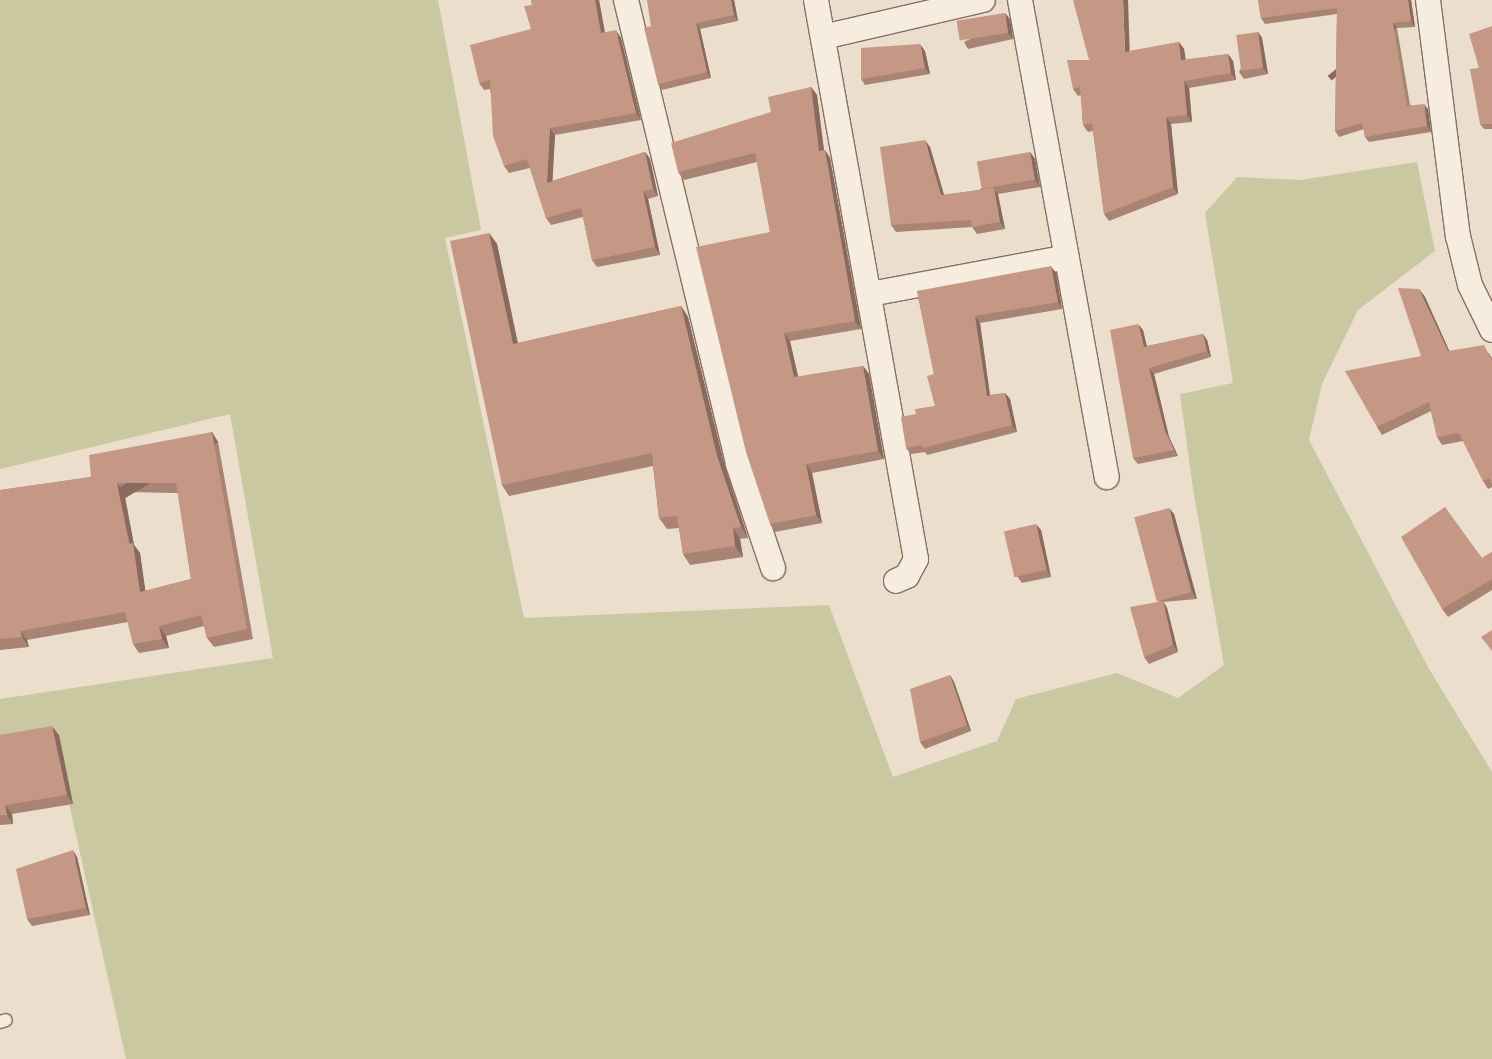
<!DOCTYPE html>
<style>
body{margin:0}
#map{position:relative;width:1492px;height:1059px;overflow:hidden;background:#ebdecc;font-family:"PT Serif",serif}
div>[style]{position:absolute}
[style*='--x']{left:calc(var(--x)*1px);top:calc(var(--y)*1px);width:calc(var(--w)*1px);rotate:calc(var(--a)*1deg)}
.green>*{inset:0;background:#c9c8a0}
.roads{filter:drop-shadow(1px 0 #877061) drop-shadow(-1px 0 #877061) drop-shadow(0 1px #877061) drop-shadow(0 -1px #877061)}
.service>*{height:12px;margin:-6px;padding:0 6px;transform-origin:6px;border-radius:6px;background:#f6ecdf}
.minor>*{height:24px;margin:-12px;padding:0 12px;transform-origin:12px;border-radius:12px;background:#f6ecdf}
.wall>*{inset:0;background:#a98373}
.shaded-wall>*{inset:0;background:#8a6a5e;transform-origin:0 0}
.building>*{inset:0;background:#c59886;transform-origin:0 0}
span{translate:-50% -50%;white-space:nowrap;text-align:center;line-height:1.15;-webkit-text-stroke:4px #f3e9db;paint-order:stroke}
</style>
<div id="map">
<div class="green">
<i style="clip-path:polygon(0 0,438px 0,481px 230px,445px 238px,524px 618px,829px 605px,893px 777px,997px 741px,1016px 699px,1117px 673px,1178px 698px,1224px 665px,1193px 489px,1180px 394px,1233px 383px,1205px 213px,1237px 177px,1300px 180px,1417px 162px,1435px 251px,1358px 310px,1322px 384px,1309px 440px,1429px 669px,1492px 772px,1492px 1059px,126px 1059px,56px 745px,0 750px,0 699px,273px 658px,230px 414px,0 469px)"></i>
</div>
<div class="roads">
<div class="service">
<i style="--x:0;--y:1022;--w:6;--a:-18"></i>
</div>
<div class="minor">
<i style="--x:626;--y:0;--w:477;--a:76.4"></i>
<i style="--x:738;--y:464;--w:110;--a:71.4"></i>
<i style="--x:816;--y:0;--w:568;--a:79.86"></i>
<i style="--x:916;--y:559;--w:19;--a:118"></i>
<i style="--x:907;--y:576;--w:12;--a:156"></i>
<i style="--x:1020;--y:0;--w:485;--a:79.7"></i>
<i style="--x:1428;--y:0;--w:238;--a:82.8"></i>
<i style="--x:1458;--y:236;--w:50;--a:76.2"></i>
<i style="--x:1470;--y:285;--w:50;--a:63.9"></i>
<i style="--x:823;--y:37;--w:164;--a:-13"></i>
<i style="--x:870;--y:294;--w:200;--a:-10.6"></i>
</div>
</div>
<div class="wall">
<i style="clip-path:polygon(531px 0,599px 0,605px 32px,621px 38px,641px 120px,555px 135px,552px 181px,645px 152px,650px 159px,658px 196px,648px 199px,660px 255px,597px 267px,592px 260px,583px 217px,551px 225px,546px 218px,530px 168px,509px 173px,504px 166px,490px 89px,484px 90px,479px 83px,531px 29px,532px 5px)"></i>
<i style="clip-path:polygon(734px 0,738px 21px,700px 29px,711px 78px,662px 90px,658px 84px,651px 26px)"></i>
<i style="clip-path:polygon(1258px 0,1411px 0,1415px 27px,1397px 28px,1410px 105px,1428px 109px,1431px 132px,1369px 142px,1365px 137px,1364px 129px,1339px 137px,1335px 131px,1337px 14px,1265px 24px,1261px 18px)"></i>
<i style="clip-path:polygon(1010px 19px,1013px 39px,968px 49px,964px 42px)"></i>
<i style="clip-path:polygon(1492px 26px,1492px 129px,1484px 129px,1480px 124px,1479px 68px)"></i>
<i style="clip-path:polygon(1258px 32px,1262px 38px,1268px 74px,1244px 79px,1239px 72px)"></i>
<i style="clip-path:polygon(1179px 42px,1184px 49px,1186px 60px,1228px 54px,1233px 61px,1236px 80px,1189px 88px,1192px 122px,1171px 124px,1178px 194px,1109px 221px,1104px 214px,1093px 131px,1088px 132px,1083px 125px,1081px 95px,1078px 96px,1073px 89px,1089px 60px,1130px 51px)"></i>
<i style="clip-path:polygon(925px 51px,930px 74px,865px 85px,861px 79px)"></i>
<i style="clip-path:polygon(811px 87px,817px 95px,824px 150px,825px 150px,830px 158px,861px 329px,790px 341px,798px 377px,863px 366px,869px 374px,884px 459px,812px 473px,822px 523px,775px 532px,770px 524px,770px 232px,757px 162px,684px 180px,678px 172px,771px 112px)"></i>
<i style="clip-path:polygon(930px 147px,944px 195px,979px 190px,1030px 152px,1035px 159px,1040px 187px,998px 194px,1005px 229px,977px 234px,972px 227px,896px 232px,891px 225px)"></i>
<i style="clip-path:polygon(489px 233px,497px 244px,518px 343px,681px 306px,688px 317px,725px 467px,748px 538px,740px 539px,743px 557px,690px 565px,683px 554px,679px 528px,667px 529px,659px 518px,653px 466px,509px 496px,502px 485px)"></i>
<i style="clip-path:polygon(1056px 273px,1062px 309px,980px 323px,990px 395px,1005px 393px,1010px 399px,1017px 432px,927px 455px,925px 452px,911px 454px,906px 448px,935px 406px,934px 374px,917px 291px)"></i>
<i style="clip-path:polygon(1419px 289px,1425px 297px,1449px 351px,1489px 353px,1492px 358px,1492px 487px,1488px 489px,1483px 481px,1463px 441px,1442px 445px,1437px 437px,1431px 411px,1382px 435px,1377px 427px,1421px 356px)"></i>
<i style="clip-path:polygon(1143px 330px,1147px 346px,1203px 334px,1207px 340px,1211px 357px,1154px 374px,1169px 437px,1178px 456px,1138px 464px,1133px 458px)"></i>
<i style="clip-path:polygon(evenodd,212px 432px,218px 442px,253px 639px,214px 647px,207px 638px,204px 626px,166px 636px,169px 648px,139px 653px,133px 644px,128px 622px,27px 640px,29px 647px,0 650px,0 490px,91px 477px,212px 432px,124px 492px,178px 493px,191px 579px,145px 591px,140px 553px,134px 545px,124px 492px)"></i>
<i style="clip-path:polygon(1174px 514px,1197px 599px,1163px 602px,1167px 608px,1178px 652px,1149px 664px,1144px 657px,1159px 602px,1155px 595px)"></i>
<i style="clip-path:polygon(1041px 530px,1051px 577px,1022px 583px,1017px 576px)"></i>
<i style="clip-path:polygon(1492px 552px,1492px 590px,1448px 617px,1442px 609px,1482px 558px)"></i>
<i style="clip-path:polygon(950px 675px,954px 682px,971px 731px,925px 749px,920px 742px)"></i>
<i style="clip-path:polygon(0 735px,59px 735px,73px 804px,12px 814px,13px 824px,0 825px)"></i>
<i style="clip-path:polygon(77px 857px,90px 915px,32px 926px,27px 919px)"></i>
</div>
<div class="shaded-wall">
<i style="clip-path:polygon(595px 0,599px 0,606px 40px,601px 33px)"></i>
<i style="clip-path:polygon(731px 0,734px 0,738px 21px,734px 15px)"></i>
<i style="clip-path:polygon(1123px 0,1128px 0,1130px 59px,1125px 52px)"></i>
<i style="clip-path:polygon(1408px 0,1411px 0,1415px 27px,1411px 21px)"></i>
<i style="clip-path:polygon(1005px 13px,1010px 19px,1013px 39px,1008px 33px)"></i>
<i style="clip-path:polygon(696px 23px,700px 29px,711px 78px,707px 72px)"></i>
<i style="left:1393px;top:23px;width:6px;height:84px;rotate:51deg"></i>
<i style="clip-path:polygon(616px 30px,621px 38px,641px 120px,636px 113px)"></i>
<i style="clip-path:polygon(1258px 32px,1262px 38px,1268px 74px,1263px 68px)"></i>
<i style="clip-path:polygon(1179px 42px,1184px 49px,1186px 67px,1181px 60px)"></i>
<i style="clip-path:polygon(920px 44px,925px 51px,930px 74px,925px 68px)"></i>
<i style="clip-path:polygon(1228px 54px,1233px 61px,1236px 80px,1231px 73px)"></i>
<i style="clip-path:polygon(1184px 81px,1189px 88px,1192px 122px,1187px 115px)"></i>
<i style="clip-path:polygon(811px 87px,817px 95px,825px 159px,819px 151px)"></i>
<i style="clip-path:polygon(1424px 104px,1428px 109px,1431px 132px,1427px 126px)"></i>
<i style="clip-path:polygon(1166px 117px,1171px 124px,1178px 194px,1173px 187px)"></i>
<i style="clip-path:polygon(550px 128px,555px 135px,552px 190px,547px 183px)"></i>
<i style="clip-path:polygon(925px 140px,930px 147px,946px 202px,941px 195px)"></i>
<i style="clip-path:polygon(825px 150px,830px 158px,861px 329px,855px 321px)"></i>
<i style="clip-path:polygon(645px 152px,650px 159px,658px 196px,653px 189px)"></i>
<i style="clip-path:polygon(1030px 152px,1035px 159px,1040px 187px,1035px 180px)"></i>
<i style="clip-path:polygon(994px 188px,998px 195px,1005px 229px,1000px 222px)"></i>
<i style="clip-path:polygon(643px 191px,648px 199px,660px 255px,655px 247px)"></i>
<i style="clip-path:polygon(489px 233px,497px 244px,520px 355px,513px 344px)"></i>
<i style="clip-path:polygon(1051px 266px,1056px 273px,1062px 309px,1058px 302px)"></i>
<i style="clip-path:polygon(1419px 289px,1425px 297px,1453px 359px,1448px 351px)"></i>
<i style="clip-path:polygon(681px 306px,688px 317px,725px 467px,748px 538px,741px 527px,717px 456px)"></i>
<i style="clip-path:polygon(975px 316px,980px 323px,991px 403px,987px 396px)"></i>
<i style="clip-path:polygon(1138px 324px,1143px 330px,1148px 353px,1144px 347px)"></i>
<i style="clip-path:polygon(784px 333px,790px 341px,800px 385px,794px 377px)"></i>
<i style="clip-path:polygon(1203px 334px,1207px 340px,1211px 357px,1207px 351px)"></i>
<i style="clip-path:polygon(863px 366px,869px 374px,884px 459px,878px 451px)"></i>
<i style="clip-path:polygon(1149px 368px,1154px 374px,1169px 437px,1178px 456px,1174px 450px,1165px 431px)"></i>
<i style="clip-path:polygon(1005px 393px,1010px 399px,1017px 432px,1012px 425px)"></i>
<i style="left:212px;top:432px;width:12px;height:200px;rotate:59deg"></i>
<i style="clip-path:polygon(806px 464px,812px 473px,822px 523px,816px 515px)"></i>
<i style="clip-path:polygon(117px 483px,124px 492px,134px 545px,140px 553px,147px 602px,140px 592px)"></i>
<i style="clip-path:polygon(1169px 508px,1174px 514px,1197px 599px,1192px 592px)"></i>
<i style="clip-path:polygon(1036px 524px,1041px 530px,1051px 577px,1047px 570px)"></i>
<i style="clip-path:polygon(733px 528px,740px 539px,743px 557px,735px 546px)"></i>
<i style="clip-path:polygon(1163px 601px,1167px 608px,1178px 652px,1173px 645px)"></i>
<i style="clip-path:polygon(159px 626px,166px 636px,169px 648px,162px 639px)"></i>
<i style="clip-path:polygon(20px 631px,27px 640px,29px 647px,22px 637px)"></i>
<i style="clip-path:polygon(950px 675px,954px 682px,971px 731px,967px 725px)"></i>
<i style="clip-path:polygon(52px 726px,59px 735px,73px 804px,67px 795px)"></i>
<i style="clip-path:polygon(5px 805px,12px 814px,13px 824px,7px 815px)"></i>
<i style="clip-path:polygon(73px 850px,77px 857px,90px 915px,86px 908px)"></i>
</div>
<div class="building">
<i style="clip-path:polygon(531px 0,595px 0,601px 33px,616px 30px,636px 113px,550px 128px,547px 183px,645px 152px,653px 189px,643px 191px,655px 247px,592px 260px,581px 208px,546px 218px,527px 159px,504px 166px,493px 136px,490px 80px,479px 83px,470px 45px,531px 29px,524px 6px,532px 5px)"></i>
<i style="clip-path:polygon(647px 0,731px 0,734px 15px,696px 23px,707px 72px,658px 84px,644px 28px,651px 26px)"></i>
<i style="clip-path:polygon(1073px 0,1123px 0,1125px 52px,1179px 42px,1181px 60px,1228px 54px,1231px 73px,1184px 81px,1187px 115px,1166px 117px,1173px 187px,1104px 214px,1092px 123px,1083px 125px,1080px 87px,1073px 89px,1067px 60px,1089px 60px)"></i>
<i style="clip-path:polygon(1258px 0,1408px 0,1411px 21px,1393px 23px,1407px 106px,1424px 104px,1427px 126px,1365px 137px,1362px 123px,1335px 131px,1337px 8px,1261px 18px)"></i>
<i style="left:1005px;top:13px;width:20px;height:49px;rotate:81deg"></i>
<i style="clip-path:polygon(1492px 26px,1492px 124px,1480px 124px,1470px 69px,1479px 68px,1469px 34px)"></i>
<i style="left:1258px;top:32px;width:36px;height:22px;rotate:82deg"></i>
<i style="clip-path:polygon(920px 44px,925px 68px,861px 79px,861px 48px)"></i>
<i style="clip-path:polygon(811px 87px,819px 151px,825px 150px,855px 321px,784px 333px,794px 377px,863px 366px,878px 451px,806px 464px,816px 515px,770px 524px,746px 452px,696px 247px,770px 232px,755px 153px,678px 172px,671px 143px,771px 112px,768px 97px)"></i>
<i style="clip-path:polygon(925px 140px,941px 195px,994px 188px,1000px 222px,972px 227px,971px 220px,891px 225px,880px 147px)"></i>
<i style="left:1030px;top:152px;width:28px;height:54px;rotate:80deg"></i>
<i style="clip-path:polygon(489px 233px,513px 344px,681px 306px,717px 456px,741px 527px,733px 528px,735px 546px,683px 554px,677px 516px,659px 518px,652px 453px,502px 485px,450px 241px)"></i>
<i style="clip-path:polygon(1051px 266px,1058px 302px,975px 316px,987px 396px,1005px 393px,1012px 425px,923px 448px,922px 445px,906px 448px,901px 417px,916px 414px,915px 409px,935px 406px,927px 376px,934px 374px,917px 291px)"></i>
<i style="clip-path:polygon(1398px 288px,1419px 289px,1448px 351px,1484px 345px,1492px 360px,1492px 484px,1489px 478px,1483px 481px,1459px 433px,1437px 437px,1429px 402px,1377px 427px,1345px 371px,1421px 356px)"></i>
<i style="clip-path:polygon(1138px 324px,1144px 347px,1203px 334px,1207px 351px,1149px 368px,1165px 431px,1174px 450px,1133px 458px,1110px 330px)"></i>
<i style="clip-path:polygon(evenodd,212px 432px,247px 629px,207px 638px,201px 615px,159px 626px,162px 639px,133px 644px,125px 612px,20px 631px,22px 637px,0 639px,0 490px,91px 477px,89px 455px,212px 432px,117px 483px,176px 483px,191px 579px,140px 592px,133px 543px,129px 544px,117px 483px)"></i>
<i style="clip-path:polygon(1445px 507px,1482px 558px,1492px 552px,1492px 579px,1442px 609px,1401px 537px)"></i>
<i style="left:1169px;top:508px;width:87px;height:36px;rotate:75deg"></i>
<i style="left:1036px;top:524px;width:47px;height:33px;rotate:77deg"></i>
<i style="clip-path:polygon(1163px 601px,1173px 645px,1144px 657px,1130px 607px)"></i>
<i style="clip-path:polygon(1492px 630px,1492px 651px,1481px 637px)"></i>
<i style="clip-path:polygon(950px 675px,967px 725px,920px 742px,910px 689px)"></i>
<i style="clip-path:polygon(52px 726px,67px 795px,5px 805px,7px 815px,0 815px,0 735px)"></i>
<i style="clip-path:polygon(73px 850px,86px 908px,27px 919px,16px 869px)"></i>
</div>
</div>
